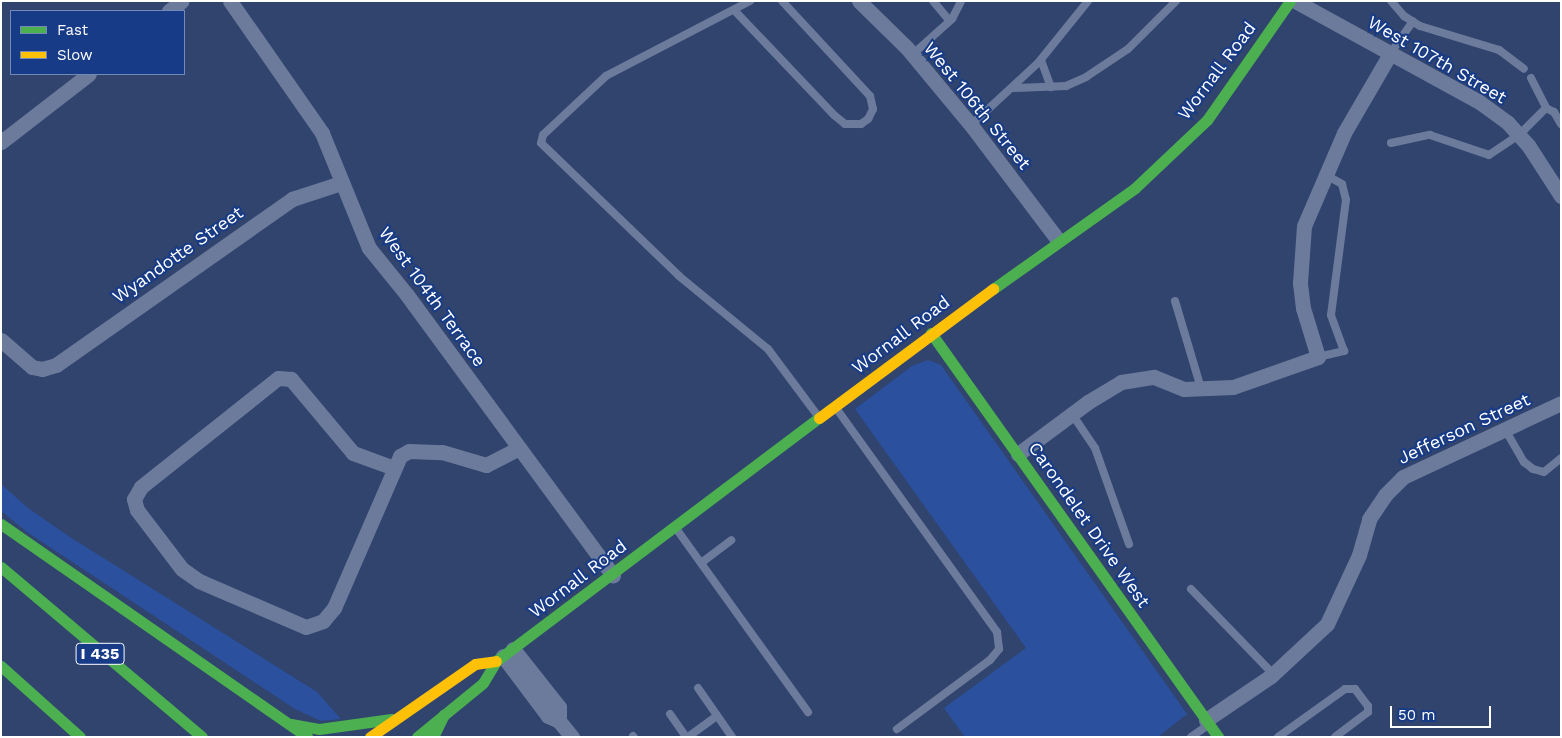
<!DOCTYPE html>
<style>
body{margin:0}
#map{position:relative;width:1562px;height:738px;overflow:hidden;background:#30446e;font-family:"Work Sans",sans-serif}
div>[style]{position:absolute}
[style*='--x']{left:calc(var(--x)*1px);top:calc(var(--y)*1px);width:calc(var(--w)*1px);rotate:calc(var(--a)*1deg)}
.green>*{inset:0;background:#2a509e}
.lane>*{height:8px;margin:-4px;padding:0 4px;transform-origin:4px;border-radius:4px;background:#6c7b9c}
.street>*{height:15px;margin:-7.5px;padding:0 7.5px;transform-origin:7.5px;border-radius:7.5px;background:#6c7b9c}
.fast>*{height:11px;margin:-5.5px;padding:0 5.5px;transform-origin:5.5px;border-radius:5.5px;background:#4caf50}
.slow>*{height:11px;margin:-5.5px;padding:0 5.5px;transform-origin:5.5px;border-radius:5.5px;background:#ffc107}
span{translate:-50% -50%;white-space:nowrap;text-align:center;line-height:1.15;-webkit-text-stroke:4px #173b87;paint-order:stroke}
.shield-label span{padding:1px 4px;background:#173b87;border:1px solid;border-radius:4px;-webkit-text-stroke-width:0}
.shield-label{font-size:16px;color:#fff;font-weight:700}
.street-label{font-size:18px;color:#fff}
.frame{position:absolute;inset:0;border:2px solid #fff;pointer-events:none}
.legend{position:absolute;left:10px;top:10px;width:175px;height:65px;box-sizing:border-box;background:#173b87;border:1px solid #7489b7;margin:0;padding:6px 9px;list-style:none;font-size:15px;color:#fff}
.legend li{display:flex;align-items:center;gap:10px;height:25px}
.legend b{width:25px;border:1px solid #7489b7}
.scale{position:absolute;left:1390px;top:706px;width:101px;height:22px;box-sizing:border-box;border:2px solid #fff;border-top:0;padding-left:6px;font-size:15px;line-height:18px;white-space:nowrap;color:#fff;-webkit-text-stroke:4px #173b87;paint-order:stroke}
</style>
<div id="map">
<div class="green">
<i style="clip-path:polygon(928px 360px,941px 365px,1187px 714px,1158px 737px,965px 737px,944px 708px,1026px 648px,855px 409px,912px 366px)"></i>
<i style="clip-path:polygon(1px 484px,28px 508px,70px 537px,317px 692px,341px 719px,321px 721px,295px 709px,27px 532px,1px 511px)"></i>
</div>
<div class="lane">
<i style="--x:750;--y:1;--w:162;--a:152.5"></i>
<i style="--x:606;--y:76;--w:86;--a:136.9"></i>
<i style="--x:543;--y:135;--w:8;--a:104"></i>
<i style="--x:541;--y:143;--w:192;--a:43.9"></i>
<i style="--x:679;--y:276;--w:115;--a:39.4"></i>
<i style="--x:768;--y:349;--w:84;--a:53.3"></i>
<i style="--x:933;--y:1;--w:26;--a:50"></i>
<i style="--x:1391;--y:1;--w:20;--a:49"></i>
<i style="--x:1404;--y:16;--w:19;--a:32"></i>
<i style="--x:1420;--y:26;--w:83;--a:16.9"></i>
<i style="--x:1499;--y:50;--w:31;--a:37"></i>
<i style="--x:734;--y:10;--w:145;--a:46.4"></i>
<i style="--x:834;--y:115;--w:14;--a:39"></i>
<i style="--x:845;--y:124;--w:16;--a:0"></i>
<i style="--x:861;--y:124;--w:9;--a:-36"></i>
<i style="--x:868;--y:119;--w:11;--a:-63"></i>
<i style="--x:873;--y:109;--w:13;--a:-103"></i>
<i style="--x:870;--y:96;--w:129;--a:-132.8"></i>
<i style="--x:1390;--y:54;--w:40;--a:-55.1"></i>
<i style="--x:912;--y:55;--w:54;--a:-42"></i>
<i style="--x:952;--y:19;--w:20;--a:-63"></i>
<i style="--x:1041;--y:60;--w:29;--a:70"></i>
<i style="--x:1531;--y:78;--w:34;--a:63"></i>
<i style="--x:1014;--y:88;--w:52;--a:-2.2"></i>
<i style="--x:1066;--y:86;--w:22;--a:-24"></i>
<i style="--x:1086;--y:77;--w:50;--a:-33.7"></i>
<i style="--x:1128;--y:49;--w:68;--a:-45"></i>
<i style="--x:971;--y:125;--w:91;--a:-42.8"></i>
<i style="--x:1038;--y:63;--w:80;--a:-51.1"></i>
<i style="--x:1391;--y:143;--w:40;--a:-12"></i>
<i style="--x:1430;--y:135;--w:62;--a:18.7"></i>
<i style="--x:1489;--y:155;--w:36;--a:-34"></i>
<i style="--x:1519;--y:135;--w:38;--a:-45"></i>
<i style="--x:1546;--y:108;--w:9;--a:27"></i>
<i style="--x:1554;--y:112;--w:14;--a:60"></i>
<i style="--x:1175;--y:301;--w:91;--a:73.4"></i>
<i style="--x:1318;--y:357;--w:27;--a:-13"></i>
<i style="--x:1344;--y:351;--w:38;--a:-110"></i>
<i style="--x:1331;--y:315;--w:116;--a:-82.6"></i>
<i style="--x:1346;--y:200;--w:16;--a:-104"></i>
<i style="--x:1342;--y:184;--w:21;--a:-151"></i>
<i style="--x:836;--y:408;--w:276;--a:54.3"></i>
<i style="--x:997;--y:632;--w:17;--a:83"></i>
<i style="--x:999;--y:649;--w:14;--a:129"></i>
<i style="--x:990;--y:660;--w:116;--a:143.4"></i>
<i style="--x:1072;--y:414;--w:41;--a:55.9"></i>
<i style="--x:1095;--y:448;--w:102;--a:70.5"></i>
<i style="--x:1506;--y:431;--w:36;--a:60"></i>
<i style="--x:1524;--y:462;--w:11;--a:38"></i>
<i style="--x:1533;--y:469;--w:11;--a:15"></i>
<i style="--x:1544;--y:472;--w:22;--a:-39"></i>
<i style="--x:675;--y:527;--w:228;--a:54.3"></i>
<i style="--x:701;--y:563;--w:38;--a:-37"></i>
<i style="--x:1191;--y:589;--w:118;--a:46"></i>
<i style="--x:698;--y:688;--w:60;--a:55.2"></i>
<i style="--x:670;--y:714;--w:28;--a:55"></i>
<i style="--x:633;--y:736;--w:1;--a:45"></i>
<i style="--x:688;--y:737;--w:36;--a:-36"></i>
<i style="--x:1191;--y:737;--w:21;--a:-35"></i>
<i style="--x:1278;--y:737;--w:82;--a:-35.6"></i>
<i style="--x:1345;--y:689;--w:10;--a:0"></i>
<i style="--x:1355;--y:689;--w:21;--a:53"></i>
<i style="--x:1368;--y:706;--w:6;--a:90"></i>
<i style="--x:1368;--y:712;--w:41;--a:142.9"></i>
</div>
<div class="street">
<i style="--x:230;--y:1;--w:161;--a:55.1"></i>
<i style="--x:322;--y:133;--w:124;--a:67.8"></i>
<i style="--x:369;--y:248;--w:60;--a:51"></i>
<i style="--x:407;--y:295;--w:348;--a:53.7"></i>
<i style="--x:859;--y:1;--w:67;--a:44.4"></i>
<i style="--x:907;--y:48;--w:100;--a:50.3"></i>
<i style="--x:971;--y:125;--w:144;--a:52.9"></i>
<i style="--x:1295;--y:1;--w:209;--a:28.7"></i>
<i style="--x:1478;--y:101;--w:37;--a:36"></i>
<i style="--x:1508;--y:123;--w:30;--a:48"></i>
<i style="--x:1528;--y:145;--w:61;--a:57.1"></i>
<i style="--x:169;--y:11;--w:16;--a:-38"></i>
<i style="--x:1;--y:142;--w:111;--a:-37.7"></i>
<i style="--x:1;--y:340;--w:41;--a:41.1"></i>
<i style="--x:32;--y:367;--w:10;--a:11"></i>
<i style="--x:42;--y:369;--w:15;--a:-16"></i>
<i style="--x:56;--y:365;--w:289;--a:-35.1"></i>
<i style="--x:292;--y:199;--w:52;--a:-18.1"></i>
<i style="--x:1018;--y:454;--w:87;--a:-36.6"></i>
<i style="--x:1088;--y:402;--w:39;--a:-31"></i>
<i style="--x:1121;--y:382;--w:33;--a:-9"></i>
<i style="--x:1154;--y:377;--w:32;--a:22"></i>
<i style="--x:1184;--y:389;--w:49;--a:-2.3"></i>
<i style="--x:1233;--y:387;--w:90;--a:-19.4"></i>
<i style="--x:1318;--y:357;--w:51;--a:-107"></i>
<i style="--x:1303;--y:308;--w:25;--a:-97"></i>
<i style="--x:1300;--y:283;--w:57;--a:-86"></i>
<i style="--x:1304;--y:226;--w:101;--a:-66.7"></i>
<i style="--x:1344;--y:133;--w:91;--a:-59.8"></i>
<i style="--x:394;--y:468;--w:44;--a:-159.9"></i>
<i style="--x:353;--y:453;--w:97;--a:-130"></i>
<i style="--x:291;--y:379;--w:13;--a:-176"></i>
<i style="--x:278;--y:378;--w:175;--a:141.5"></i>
<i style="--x:141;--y:487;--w:14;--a:120"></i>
<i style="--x:134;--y:499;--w:11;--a:75"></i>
<i style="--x:137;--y:510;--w:74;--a:52.7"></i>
<i style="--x:182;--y:569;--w:21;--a:35"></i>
<i style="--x:199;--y:581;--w:116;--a:23.3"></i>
<i style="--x:306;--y:627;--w:18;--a:-19"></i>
<i style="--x:323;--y:621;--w:17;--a:-50"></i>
<i style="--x:334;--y:608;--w:166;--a:-66.5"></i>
<i style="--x:400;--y:456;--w:10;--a:-29"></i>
<i style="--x:409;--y:451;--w:33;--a:2"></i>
<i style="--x:442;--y:452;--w:46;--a:16.5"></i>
<i style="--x:486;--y:465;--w:36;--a:-27"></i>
<i style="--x:513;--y:649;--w:74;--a:51.6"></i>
<i style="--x:559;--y:707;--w:14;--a:90"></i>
<i style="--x:503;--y:656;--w:75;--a:53.1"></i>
<i style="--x:548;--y:716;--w:12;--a:24"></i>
<i style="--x:559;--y:721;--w:21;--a:51"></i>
<i style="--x:1206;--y:720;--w:78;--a:-34.1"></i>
<i style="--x:1271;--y:676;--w:76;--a:-42.9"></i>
<i style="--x:1327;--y:624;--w:76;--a:-65.1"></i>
<i style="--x:1359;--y:555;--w:37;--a:-74"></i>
<i style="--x:1369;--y:519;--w:29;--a:-56"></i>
<i style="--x:1385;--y:495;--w:25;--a:-45"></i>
<i style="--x:1403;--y:477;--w:174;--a:-25.1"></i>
</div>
<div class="fast">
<i style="--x:993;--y:289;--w:174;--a:-35.4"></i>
<i style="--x:1135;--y:188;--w:99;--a:-43.4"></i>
<i style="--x:1207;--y:120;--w:145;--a:-55.1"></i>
<i style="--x:931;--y:333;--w:496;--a:54.6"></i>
<i style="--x:1;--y:524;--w:373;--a:34.8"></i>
<i style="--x:1;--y:567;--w:263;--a:40.2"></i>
<i style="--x:1;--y:666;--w:106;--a:41.9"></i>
<i style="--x:291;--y:724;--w:28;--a:10"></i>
<i style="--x:319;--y:729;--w:73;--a:-7.9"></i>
<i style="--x:417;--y:737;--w:85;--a:-39.3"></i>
<i style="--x:483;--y:683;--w:26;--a:-59"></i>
<i style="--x:496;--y:661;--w:404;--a:-37"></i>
<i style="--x:433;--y:737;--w:25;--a:-64"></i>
</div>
<div class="slow">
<i style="--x:819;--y:418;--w:217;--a:-36.6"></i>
<i style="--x:370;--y:737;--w:128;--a:-34.8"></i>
<i style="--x:475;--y:664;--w:21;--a:-8"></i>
</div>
<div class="shield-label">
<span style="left:100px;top:654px">I 435</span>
</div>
<div class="street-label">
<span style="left:1437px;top:60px;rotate:30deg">West 107th Street</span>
<span style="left:1217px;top:71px;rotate:-53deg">Wornall Road</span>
<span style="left:977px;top:106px;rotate:51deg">West 106th Street</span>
<span style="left:178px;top:255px;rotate:-35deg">Wyandotte Street</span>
<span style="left:432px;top:297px;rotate:54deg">West 104th Terrace</span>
<span style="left:901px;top:335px;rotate:-37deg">Wornall Road</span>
<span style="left:1464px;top:429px;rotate:-25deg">Jefferson Street</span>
<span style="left:1089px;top:525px;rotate:55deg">Carondelet Drive West</span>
<span style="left:578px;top:579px;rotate:-37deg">Wornall Road</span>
</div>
<div class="frame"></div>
<ul class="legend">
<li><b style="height:6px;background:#4caf50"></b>Fast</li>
<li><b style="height:6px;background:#ffc107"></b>Slow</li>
</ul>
<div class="scale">50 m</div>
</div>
